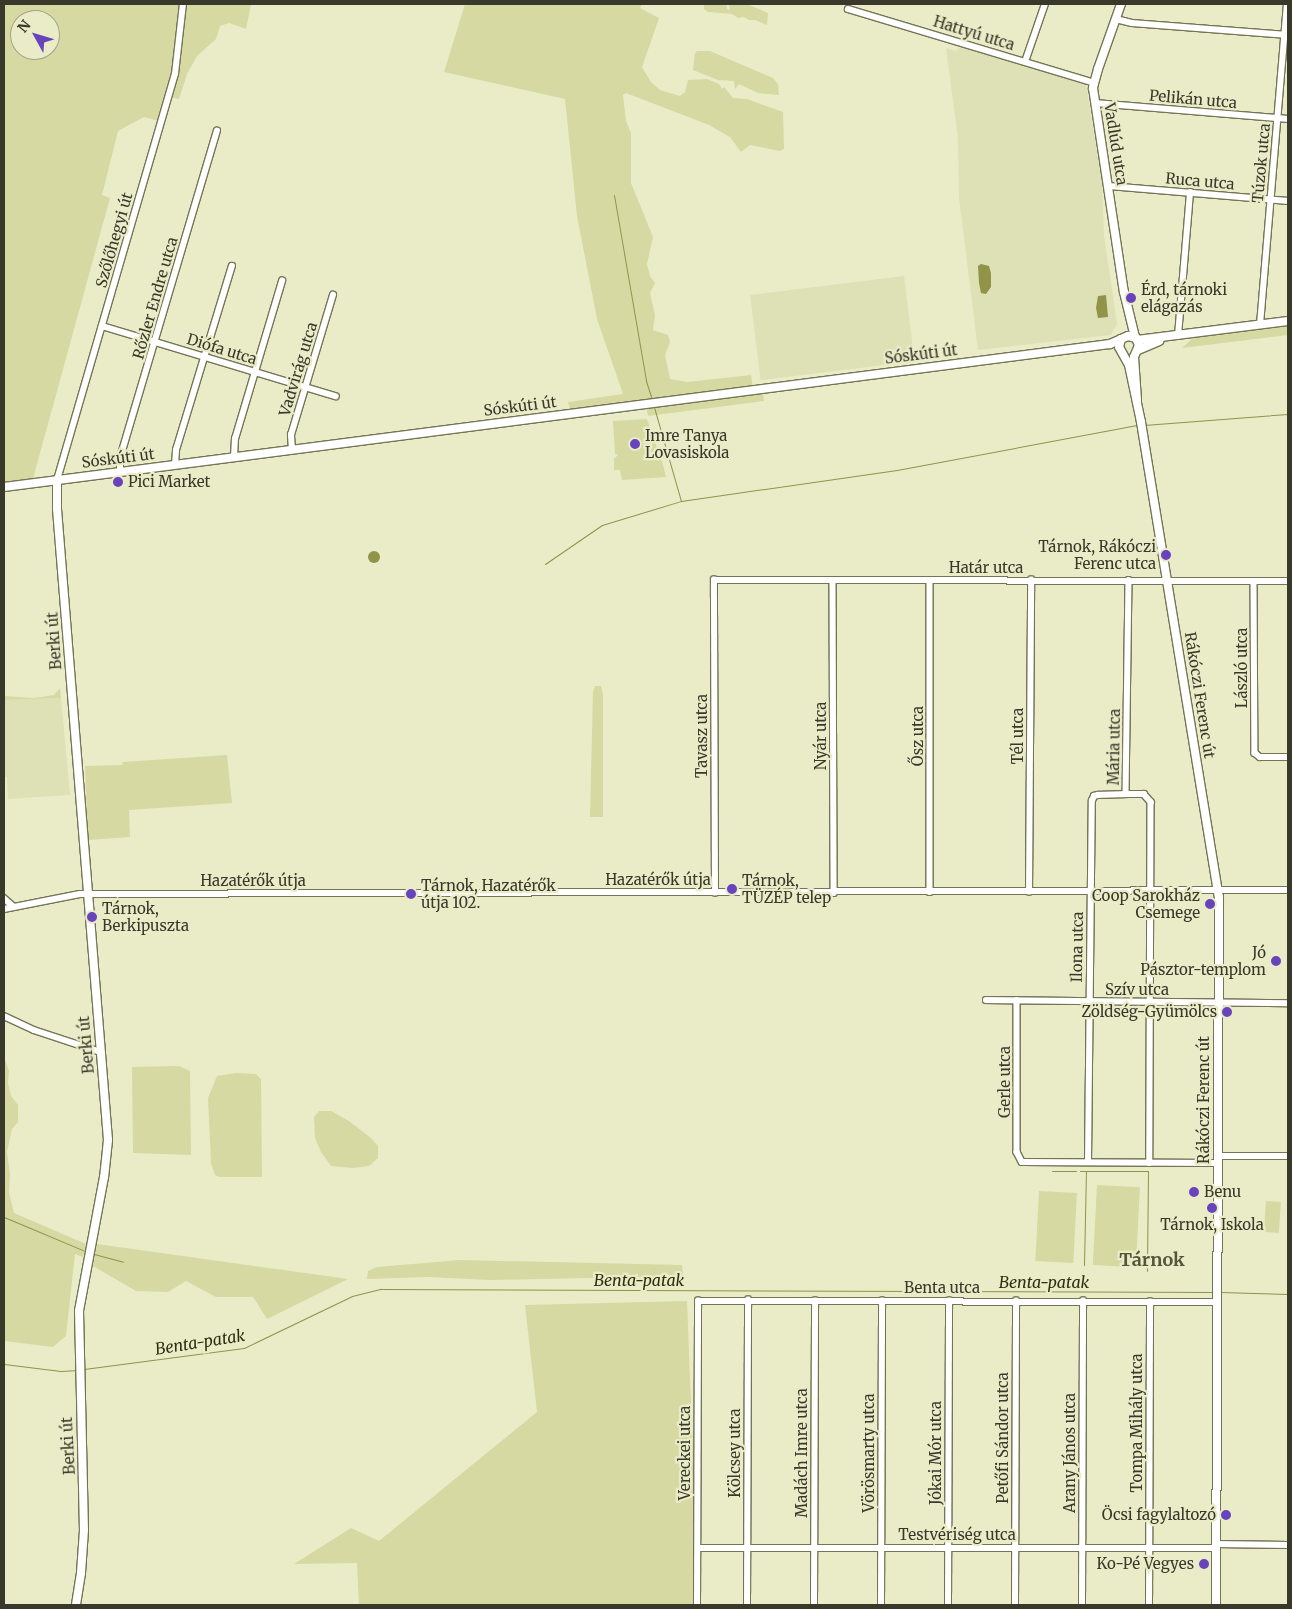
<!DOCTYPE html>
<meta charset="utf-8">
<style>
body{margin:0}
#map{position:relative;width:1292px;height:1609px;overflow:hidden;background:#eaecc8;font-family:Merriweather,serif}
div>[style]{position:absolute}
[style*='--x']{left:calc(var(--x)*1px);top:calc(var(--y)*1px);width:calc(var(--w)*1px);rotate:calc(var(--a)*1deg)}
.built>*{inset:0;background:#dee0b5;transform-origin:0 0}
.green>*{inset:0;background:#d6d9a1;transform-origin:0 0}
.water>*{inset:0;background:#919349}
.round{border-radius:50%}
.stream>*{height:1px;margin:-0.5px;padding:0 0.5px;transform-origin:0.5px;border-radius:0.5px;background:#919349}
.roads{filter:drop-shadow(1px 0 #737555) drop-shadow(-1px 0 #737555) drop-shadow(0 1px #737555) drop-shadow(0 -1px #737555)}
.street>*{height:5.5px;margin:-2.75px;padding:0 2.75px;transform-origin:2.75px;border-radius:2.75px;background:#fff}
.secondary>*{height:8px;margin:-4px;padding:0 4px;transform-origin:4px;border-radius:4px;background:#fff}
.dots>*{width:14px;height:14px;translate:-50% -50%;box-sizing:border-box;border:2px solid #eaecc8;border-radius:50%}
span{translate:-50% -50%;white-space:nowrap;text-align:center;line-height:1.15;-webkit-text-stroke:4.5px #eaecc8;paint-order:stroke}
.street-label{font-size:15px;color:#39392b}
.poi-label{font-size:15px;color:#39392b}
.left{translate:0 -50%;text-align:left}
.right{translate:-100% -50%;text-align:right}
.water-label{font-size:16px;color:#2f2f0e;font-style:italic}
.quarter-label{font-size:18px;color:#555637;font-weight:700}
.frame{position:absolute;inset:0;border:5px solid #39392b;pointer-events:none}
.north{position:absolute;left:10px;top:10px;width:50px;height:50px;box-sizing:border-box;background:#eaecc8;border:1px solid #a3a489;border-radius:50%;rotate:309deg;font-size:14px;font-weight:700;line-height:20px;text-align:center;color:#39392b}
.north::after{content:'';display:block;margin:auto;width:18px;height:22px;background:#6843bc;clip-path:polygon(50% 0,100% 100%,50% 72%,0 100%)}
</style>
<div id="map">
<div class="built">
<i style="clip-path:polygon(961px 47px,984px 52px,1086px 84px,1102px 184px,1104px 235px,1117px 324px,1111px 335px,978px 350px,959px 198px,958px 138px,946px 48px,956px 51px)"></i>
<i style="left:904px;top:276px;width:86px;height:155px;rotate:83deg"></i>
<i style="clip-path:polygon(61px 698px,70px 795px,8px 799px,7px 777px,4px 777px,4px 700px)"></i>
</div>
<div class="green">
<i style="clip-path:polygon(evenodd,4px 4px,251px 4px,246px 29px,229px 23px,220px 26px,216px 39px,197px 56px,187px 74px,179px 99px,166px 96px,159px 121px,144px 117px,118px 131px,102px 195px,110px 198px,34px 475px,35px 485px,4px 489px,4px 4px,20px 20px,50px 20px,50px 50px,20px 50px,20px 20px)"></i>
<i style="clip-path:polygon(465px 4px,642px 4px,640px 8px,659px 18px,642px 67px,651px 82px,660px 90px,680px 96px,685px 92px,688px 80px,707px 79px,719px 84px,722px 89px,724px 87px,733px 98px,747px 99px,783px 112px,784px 149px,780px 151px,750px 145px,741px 152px,730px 137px,709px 125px,626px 93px,623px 95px,626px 121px,631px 133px,631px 183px,653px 237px,647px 264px,650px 276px,655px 283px,650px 293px,655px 315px,653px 330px,668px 335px,670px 342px,665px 355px,670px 379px,687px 382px,751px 375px,754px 394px,763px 393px,764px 401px,648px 416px,645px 400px,570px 409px,568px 402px,623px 394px,597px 319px,577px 216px,565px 99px,444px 72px)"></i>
<i style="clip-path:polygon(704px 4px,726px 4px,727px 9px,730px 10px,729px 4px,747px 4px,768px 13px,767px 25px,755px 20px,749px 20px,744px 17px,738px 18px,732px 14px,708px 12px,704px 9px)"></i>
<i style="clip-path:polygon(697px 51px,710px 51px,773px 78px,778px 84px,779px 95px,758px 93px,739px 84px,735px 89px,734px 81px,718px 80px,693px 70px,695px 53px)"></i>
<i style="clip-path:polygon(1288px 326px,1288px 335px,1182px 348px,1193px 338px)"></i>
<i style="clip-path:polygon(647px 419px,658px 451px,657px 455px,662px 461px,666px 477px,622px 480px,620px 470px,614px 470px,614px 459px,618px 455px,615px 454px,613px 421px)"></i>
<i style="clip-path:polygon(595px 686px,601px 686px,603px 694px,603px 817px,590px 817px,593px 692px)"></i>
<i style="clip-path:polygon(60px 688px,61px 698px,4px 700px,4px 696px,34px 698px,54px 695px)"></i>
<i style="clip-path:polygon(227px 755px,232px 803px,129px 810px,130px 837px,88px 840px,85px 766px,122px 765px,123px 762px)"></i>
<i style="clip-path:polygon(4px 1057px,9px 1071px,8px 1083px,11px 1096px,18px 1105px,18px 1122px,12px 1129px,7px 1152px,10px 1174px,9px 1193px,14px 1213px,86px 1244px,83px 1257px,75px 1254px,66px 1336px,53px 1347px,4px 1341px)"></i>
<i style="clip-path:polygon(179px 1066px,190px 1071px,191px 1155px,133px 1153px,132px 1067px)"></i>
<i style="clip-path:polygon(236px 1073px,256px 1074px,261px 1079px,262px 1177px,219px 1177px,215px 1175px,211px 1163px,208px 1098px,217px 1076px)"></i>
<i style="clip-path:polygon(319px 1111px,331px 1111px,349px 1121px,371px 1138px,378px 1146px,378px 1158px,369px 1166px,353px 1168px,331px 1166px,321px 1152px,315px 1138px,314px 1117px)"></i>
<i style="left:1097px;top:1185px;width:43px;height:80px;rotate:3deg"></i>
<i style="left:1039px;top:1191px;width:38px;height:70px;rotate:3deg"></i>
<i style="left:1266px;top:1201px;width:15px;height:31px;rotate:4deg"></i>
<i style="clip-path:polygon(97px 1244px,348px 1279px,267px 1319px,253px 1297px,216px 1297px,186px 1281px,168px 1292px,136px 1291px,93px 1266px)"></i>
<i style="clip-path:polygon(460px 1260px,682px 1265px,683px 1276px,490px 1280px,428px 1277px,367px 1279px,368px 1271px,377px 1267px)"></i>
<i style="clip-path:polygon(687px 1301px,699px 1605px,359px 1605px,357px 1563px,294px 1564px,351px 1528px,379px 1541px,537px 1412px,525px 1305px)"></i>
</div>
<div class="water">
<i style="clip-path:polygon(981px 264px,989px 266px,991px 273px,991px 287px,986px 294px,981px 293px,979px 283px,978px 266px)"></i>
<i style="clip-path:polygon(1106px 295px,1108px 317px,1098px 318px,1096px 308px,1098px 296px)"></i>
<i class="round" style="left:368px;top:551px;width:12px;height:12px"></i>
</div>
<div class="stream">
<i style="--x:614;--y:195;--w:189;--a:80.2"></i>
<i style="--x:646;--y:381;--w:20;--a:72"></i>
<i style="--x:654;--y:407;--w:98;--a:74"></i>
<i style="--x:1144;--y:425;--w:144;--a:-4.4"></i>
<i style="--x:545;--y:564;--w:69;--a:-34.4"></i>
<i style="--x:602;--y:525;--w:83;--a:-16.9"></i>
<i style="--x:681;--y:501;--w:218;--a:-8.2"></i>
<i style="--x:897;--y:470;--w:244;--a:-10.6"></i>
<i style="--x:1052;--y:1171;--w:24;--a:0"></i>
<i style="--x:1080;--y:1171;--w:68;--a:0"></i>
<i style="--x:1148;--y:1171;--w:100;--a:90.6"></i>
<i style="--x:4;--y:1217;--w:88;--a:22.8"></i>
<i style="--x:94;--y:1254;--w:30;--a:15"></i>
<i style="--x:1084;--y:1265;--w:94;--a:-88.8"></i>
<i style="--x:1220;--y:1292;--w:68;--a:1.7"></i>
<i style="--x:4;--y:1364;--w:57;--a:7"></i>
<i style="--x:61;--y:1371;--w:17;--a:-3"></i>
<i style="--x:84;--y:1369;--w:161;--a:-7.5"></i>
<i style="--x:244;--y:1348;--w:120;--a:-25.7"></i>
<i style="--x:352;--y:1296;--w:30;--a:-14"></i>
<i style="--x:381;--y:1289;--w:832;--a:0.21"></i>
</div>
<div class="roads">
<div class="street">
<i style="--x:848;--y:9;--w:257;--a:16.7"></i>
<i style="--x:1116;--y:19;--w:16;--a:14"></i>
<i style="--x:1132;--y:23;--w:156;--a:4.4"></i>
<i style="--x:1025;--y:62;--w:61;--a:-71"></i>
<i style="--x:1095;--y:103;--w:194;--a:4.7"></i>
<i style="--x:1109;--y:186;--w:180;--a:4.8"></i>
<i style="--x:1260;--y:325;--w:322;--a:-85.2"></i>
<i style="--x:102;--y:326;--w:244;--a:16.7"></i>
<i style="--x:1178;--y:336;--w:144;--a:-85.2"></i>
<i style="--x:292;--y:450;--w:15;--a:-94"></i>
<i style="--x:291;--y:435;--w:146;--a:-73.3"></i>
<i style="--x:234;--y:457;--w:18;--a:-87"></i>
<i style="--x:235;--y:439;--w:165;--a:-73.4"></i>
<i style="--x:175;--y:465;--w:15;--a:-86"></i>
<i style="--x:176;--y:450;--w:192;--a:-73.1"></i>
<i style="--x:120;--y:472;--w:14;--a:-90"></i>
<i style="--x:120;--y:458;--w:341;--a:-73.5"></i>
<i style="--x:57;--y:480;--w:423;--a:-73.8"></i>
<i style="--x:175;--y:74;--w:70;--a:-83.5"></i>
<i style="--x:833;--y:580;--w:313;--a:89.8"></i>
<i style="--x:1129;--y:580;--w:214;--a:90.8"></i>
<i style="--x:1126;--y:794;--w:18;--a:0"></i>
<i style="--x:1144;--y:794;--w:11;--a:49"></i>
<i style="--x:1151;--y:802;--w:361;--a:90.2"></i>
<i style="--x:930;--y:581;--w:311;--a:90"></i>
<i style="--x:1254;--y:581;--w:172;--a:89.7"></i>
<i style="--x:1255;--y:753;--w:6;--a:39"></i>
<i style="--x:1260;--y:757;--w:28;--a:0"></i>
<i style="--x:1029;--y:892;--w:312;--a:-89.6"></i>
<i style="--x:715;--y:893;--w:313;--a:-90.2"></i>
<i style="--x:714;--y:580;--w:574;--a:0.1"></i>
<i style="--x:4;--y:898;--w:12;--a:42"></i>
<i style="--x:4;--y:909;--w:77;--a:-11.2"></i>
<i style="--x:80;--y:894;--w:1208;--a:-0.19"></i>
<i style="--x:986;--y:1000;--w:302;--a:0.6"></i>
<i style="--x:1017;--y:1000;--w:152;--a:90"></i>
<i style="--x:1017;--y:1152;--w:11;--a:63"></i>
<i style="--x:1022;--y:1162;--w:195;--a:0.3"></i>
<i style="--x:4;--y:1016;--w:33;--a:25"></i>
<i style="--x:34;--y:1030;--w:71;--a:18.2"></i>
<i style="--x:1218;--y:1156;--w:70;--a:0"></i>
<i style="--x:1088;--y:1162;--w:361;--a:-89.4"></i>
<i style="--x:1092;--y:801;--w:5;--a:-68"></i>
<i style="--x:1094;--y:796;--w:4;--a:-14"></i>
<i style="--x:1098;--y:795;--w:28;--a:-2"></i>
<i style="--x:1216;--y:1544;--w:72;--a:0.8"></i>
<i style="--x:698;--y:1548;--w:518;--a:0"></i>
<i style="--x:697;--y:1605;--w:304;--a:-89.8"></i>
<i style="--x:698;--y:1301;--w:519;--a:0.11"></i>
<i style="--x:747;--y:1605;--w:305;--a:-89.8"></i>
<i style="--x:814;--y:1605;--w:304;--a:-89.8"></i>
<i style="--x:881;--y:1605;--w:304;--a:-89.8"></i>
<i style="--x:948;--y:1605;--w:304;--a:-89.8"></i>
<i style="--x:1015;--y:1605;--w:304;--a:-89.8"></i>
<i style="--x:1082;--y:1605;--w:304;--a:-89.8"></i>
<i style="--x:1149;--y:1605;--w:303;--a:-89.8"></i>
</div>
<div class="secondary">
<i style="--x:1121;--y:4;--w:69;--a:109.5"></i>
<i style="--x:1098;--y:69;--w:20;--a:105"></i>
<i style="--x:1093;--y:88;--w:206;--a:81.4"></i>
<i style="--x:1124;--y:292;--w:46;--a:76.3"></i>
<i style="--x:1137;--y:340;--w:152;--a:-7.2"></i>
<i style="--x:1138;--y:350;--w:23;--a:-23"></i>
<i style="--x:1137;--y:400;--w:43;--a:-94"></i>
<i style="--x:1134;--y:357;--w:13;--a:-67"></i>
<i style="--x:1139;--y:345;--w:8;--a:-113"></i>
<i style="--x:1136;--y:338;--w:8;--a:-166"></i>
<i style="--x:1128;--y:336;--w:8;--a:157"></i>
<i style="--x:1121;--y:339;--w:8;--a:104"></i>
<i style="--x:1119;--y:347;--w:21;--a:61"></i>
<i style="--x:1129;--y:365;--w:58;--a:78.1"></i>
<i style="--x:1141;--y:422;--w:481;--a:80.7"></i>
<i style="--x:1219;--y:897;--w:708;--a:90.24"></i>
<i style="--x:57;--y:480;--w:29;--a:90"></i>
<i style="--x:57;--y:509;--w:633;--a:85.38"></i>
<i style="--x:108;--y:1140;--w:37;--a:96"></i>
<i style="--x:104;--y:1177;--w:136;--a:100.6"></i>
<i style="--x:79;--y:1311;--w:219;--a:88.7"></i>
<i style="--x:84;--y:1530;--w:43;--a:94"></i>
<i style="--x:81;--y:1573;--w:32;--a:99"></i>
<i style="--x:4;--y:487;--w:1115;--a:-7.37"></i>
<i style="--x:1110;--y:344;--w:12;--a:-24"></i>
</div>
</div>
<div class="dots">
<i style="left:1131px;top:298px;background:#6843bc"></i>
<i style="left:635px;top:444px;background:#6843bc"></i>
<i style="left:118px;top:482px;background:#6843bc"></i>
<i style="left:1166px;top:555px;background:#6843bc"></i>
<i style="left:732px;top:889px;background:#6843bc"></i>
<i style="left:411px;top:894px;background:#6843bc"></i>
<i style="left:1210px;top:904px;background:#6843bc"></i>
<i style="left:92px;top:917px;background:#6843bc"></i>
<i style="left:1276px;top:961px;background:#6843bc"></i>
<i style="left:1227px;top:1012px;background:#6843bc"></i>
<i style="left:1194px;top:1192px;background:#6843bc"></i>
<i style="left:1212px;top:1208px;background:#6843bc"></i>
<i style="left:1226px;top:1515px;background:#6843bc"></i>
<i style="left:1204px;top:1564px;background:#6843bc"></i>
</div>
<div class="street-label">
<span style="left:974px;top:33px;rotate:17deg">Hattyú utca</span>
<span style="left:1193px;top:99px;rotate:5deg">Pelikán utca</span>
<span style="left:1116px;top:144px;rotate:81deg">Vadlúd utca</span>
<span style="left:1261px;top:163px;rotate:-85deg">Túzok utca</span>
<span style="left:1200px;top:181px;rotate:5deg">Ruca utca</span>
<span style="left:114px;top:240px;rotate:-74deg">Szőlőhegyi út</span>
<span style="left:155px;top:298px;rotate:-74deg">Rőzler Endre utca</span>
<span style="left:222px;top:349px;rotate:17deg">Diófa utca</span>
<span style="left:921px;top:354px;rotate:-7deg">Sóskúti út</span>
<span style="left:298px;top:369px;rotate:-73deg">Vadvirág utca</span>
<span style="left:520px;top:406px;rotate:-7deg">Sóskúti út</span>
<span style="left:118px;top:458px;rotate:-7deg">Sóskúti út</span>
<span style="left:986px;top:568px">Határ utca</span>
<span style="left:54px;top:641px;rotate:-94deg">Berki út</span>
<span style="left:1242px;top:668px;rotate:-90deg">László utca</span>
<span style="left:1200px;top:695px;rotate:81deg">Rákóczi Ferenc út</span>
<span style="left:702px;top:736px;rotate:-90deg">Tavasz utca</span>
<span style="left:821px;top:736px;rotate:-90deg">Nyár utca</span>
<span style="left:918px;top:736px;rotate:-90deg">Ősz utca</span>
<span style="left:1018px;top:736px;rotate:-90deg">Tél utca</span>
<span style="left:1114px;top:747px;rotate:-89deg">Mária utca</span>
<span style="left:658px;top:880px">Hazatérők útja</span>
<span style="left:253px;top:881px">Hazatérők útja</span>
<span style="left:1077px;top:947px;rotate:-89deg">Ilona utca</span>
<span style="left:1137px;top:990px">Szív utca</span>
<span style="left:86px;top:1045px;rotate:-95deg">Berki út</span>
<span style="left:1005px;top:1082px;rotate:-90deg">Gerle utca</span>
<span style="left:1204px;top:1100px;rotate:-90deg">Rákóczi Ferenc út</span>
<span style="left:942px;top:1288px">Benta utca</span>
<span style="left:1137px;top:1423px;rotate:-90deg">Tompa Mihály utca</span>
<span style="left:1003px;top:1438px;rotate:-90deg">Petőfi Sándor utca</span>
<span style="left:68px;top:1446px;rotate:-93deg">Berki út</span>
<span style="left:685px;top:1453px;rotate:-90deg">Vereckei utca</span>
<span style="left:735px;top:1453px;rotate:-90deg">Kölcsey utca</span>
<span style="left:802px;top:1453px;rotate:-90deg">Madách Imre utca</span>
<span style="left:869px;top:1453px;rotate:-90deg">Vörösmarty utca</span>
<span style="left:936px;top:1453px;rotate:-90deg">Jókai Mór utca</span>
<span style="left:1070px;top:1453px;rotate:-90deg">Arany János utca</span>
<span style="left:957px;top:1535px">Testvériség utca</span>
</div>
<div class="poi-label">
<span class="left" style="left:1141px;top:298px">Érd, tárnoki<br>elágazás</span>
<span class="left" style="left:645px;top:444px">Imre Tanya<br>Lovasiskola</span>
<span class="left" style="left:128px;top:482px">Pici Market</span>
<span class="right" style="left:1156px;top:555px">Tárnok, Rákóczi<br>Ferenc utca</span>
<span class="left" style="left:742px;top:889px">Tárnok,<br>TÜZÉP telep</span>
<span class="left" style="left:421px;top:894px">Tárnok, Hazatérők<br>útja 102.</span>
<span class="right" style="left:1200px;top:904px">Coop Sarokház<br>Csemege</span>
<span class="left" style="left:102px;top:917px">Tárnok,<br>Berkipuszta</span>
<span class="right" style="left:1266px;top:961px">Jó<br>Pásztor-templom</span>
<span class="right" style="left:1217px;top:1012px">Zöldség-Gyümölcs</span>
<span class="left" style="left:1204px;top:1192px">Benu</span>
<span style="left:1212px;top:1225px">Tárnok, Iskola</span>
<span class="right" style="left:1216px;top:1515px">Öcsi fagylaltozó</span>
<span class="right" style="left:1194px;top:1564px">Ko-Pé Vegyes</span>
</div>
<div class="water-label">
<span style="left:639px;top:1280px">Benta-patak</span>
<span style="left:1044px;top:1282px">Benta-patak</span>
<span style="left:200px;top:1342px;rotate:-9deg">Benta-patak</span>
</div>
<div class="quarter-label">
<span style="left:1152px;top:1260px">Tárnok</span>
</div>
<div class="frame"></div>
<div class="north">N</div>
</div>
